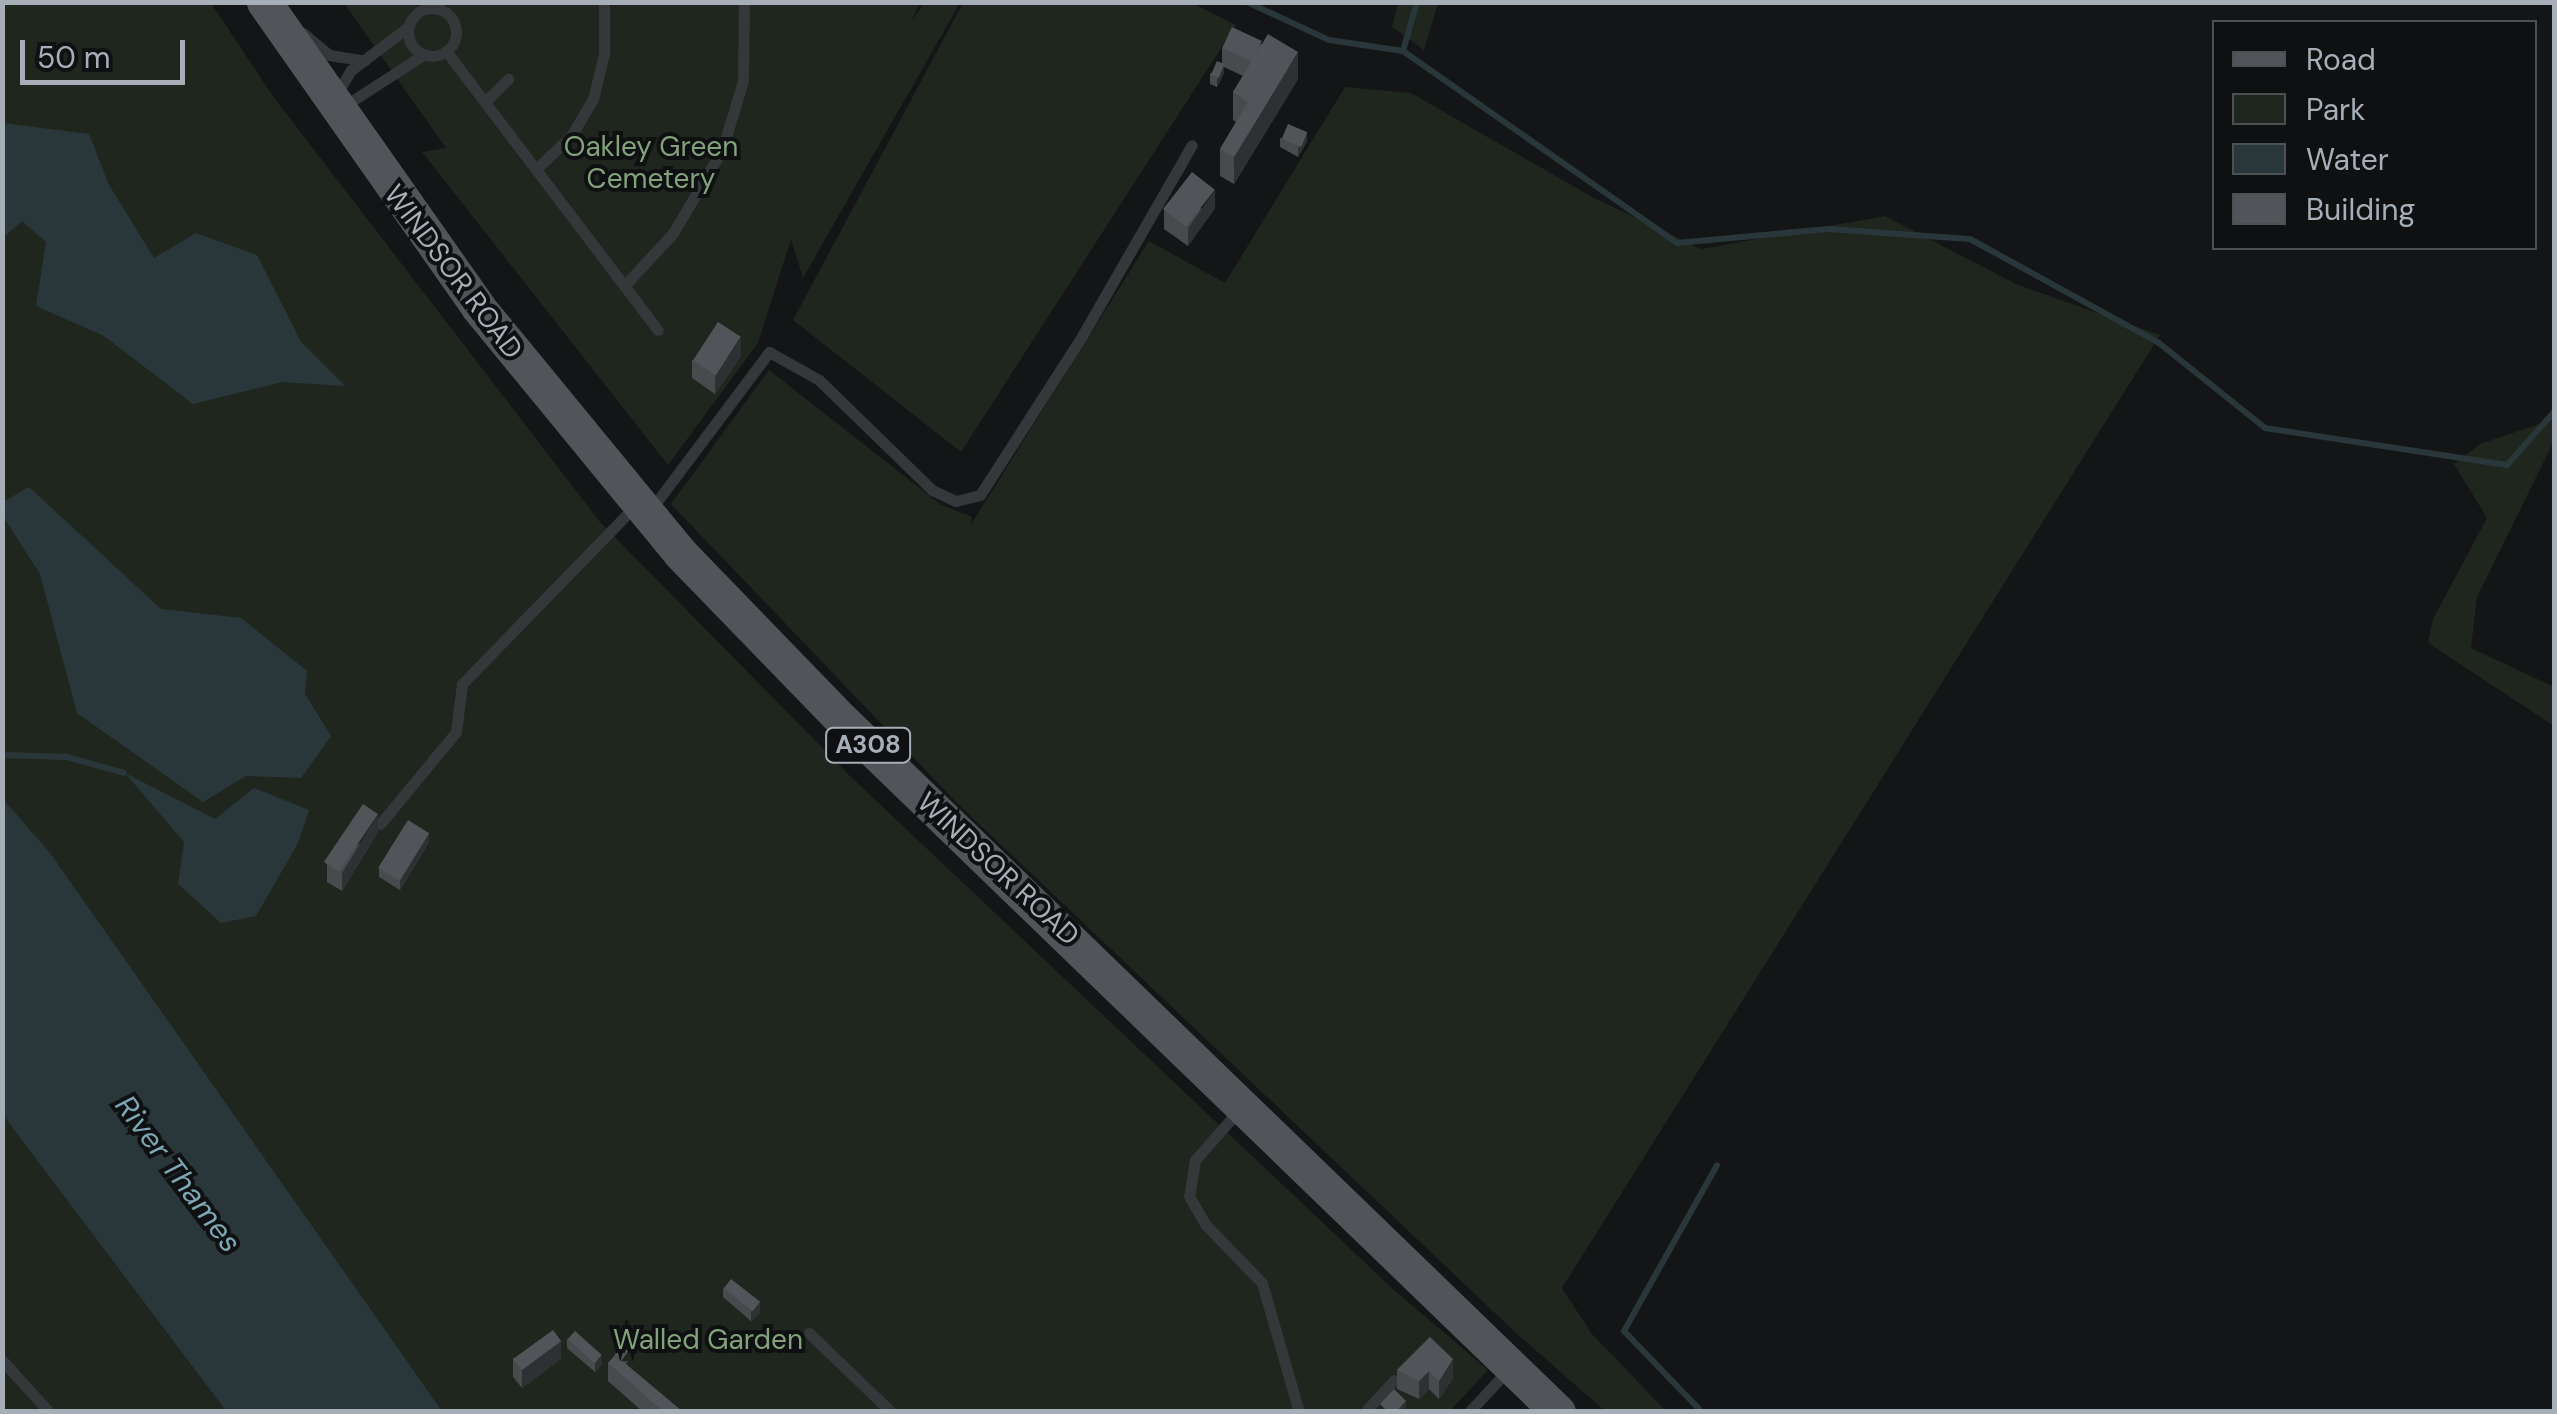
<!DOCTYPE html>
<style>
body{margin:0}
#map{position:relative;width:2557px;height:1414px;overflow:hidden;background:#141516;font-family:"DM Sans",sans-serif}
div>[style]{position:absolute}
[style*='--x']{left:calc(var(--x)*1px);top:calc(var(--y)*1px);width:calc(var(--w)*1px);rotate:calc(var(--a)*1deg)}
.green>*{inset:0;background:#1f261e}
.water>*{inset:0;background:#2a373a}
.stream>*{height:6px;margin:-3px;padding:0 3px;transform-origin:3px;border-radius:3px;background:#2a373a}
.lane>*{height:11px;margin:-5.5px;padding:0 5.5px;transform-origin:5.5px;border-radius:5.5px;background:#35383b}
.lane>.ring{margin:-5.5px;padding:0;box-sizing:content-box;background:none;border:11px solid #35383b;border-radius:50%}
.primary>*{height:35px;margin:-17.5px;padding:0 17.5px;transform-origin:17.5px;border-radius:17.5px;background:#51555a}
.wall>*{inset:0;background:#474b4e}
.shaded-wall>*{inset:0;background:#2e3133}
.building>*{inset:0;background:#515559;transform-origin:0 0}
span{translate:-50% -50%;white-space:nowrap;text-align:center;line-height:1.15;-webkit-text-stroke:8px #0f1011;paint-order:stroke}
.shield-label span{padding:2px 8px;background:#0f1011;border:2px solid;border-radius:8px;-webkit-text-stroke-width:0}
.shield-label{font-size:25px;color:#a6afb7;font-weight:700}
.park-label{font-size:28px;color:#83a27c}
.street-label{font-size:28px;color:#a6afb7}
.water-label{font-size:30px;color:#7ca6b3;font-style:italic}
.frame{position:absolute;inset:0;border:5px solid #a6afb7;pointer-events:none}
.legend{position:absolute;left:2212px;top:20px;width:325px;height:230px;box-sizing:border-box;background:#0f1011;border:2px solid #4b5053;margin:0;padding:12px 18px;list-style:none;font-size:30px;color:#a6afb7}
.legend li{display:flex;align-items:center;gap:20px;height:50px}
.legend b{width:50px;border:2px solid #4b5053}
.scale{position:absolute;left:20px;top:40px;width:165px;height:45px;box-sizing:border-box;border:5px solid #a6afb7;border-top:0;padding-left:12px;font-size:30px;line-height:35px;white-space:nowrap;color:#a6afb7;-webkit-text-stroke:8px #0f1011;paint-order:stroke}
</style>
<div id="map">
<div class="green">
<i style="clip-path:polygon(3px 3px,211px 3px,272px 95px,600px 522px,850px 776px,1394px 1290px,1488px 1370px,1449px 1412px,442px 1411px,70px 884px,3px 798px)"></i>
<i style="clip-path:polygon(344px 3px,920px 3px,911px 22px,924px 3px,960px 3px,803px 278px,791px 239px,758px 343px,668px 465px,422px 152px,446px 148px)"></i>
<i style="clip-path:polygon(963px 3px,1192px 3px,1236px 25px,961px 452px,793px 320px)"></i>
<i style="clip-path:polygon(1398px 3px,1438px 3px,1424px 50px,1392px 27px)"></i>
<i style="clip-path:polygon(1345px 87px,1411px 93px,1594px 198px,1701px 249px,1885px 216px,2016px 284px,2160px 335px,1562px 1288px,1592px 1334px,1666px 1411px,1605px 1411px,1515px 1332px,958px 804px,671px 504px,769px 370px,940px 504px,972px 517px,970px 526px,1149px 241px,1225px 283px)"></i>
<i style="clip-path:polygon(2554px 419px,2554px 441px,2477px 597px,2471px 648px,2554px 687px,2554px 726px,2428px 643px,2433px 619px,2487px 518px,2454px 464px,2480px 444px)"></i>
<i style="clip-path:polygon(2px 1115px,5px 1117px,226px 1411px,3px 1411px)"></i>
</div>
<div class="water">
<i style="clip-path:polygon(3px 123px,89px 134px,109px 185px,154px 258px,196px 233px,257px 255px,301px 342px,345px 386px,282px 382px,193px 404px,104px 336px,36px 306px,46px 242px,22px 221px,3px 238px)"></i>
<i style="clip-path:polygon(29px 487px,161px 609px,241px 618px,307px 671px,305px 694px,331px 736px,301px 778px,246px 776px,203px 802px,77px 713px,40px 574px,3px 516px,3px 502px)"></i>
<i style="clip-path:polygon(125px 773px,215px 819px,254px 788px,309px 810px,298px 843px,256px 916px,221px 923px,178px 884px,184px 842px)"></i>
<i style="clip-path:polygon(3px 799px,50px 853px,442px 1411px,226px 1411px,3px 1115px)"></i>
</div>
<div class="stream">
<i style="--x:1247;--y:2;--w:90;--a:24.9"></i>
<i style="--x:1329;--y:40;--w:75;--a:8.5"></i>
<i style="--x:1403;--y:51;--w:51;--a:-74.1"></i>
<i style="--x:1403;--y:51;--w:335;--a:35"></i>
<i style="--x:1677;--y:243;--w:153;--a:-5.3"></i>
<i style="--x:1829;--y:229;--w:141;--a:4.1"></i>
<i style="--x:1970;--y:239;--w:216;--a:28.8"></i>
<i style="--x:2159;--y:343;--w:136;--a:38.7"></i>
<i style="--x:2265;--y:428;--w:245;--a:8.7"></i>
<i style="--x:2507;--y:465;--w:71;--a:-48.4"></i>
<i style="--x:2;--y:755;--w:65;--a:1.8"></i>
<i style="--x:67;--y:757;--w:59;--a:15.7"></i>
<i style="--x:1702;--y:1412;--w:112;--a:-133.9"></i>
<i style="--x:1624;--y:1331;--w:190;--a:-60.7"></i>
</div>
<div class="lane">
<i class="ring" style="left:408px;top:8px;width:37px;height:37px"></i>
<i style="--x:303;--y:33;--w:34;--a:40"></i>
<i style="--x:329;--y:55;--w:36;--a:9"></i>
<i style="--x:446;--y:51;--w:350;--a:52.8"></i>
<i style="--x:336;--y:95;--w:29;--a:-59"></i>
<i style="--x:351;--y:70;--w:70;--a:-36.9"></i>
<i style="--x:485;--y:102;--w:33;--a:-45"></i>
<i style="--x:344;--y:106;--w:94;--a:-32.8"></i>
<i style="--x:536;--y:169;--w:48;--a:-43.3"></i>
<i style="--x:571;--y:136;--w:43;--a:-59.3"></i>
<i style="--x:593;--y:99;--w:46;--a:-76.3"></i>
<i style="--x:604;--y:54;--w:52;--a:-90"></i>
<i style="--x:624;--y:286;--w:72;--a:-47.2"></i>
<i style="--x:673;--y:233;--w:96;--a:-59.4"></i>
<i style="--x:722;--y:150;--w:72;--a:-73.1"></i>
<i style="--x:743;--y:81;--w:79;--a:-89.3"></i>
<i style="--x:652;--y:508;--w:195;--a:-53.1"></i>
<i style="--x:769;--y:352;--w:57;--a:29.2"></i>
<i style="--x:819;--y:380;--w:158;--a:44.2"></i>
<i style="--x:932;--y:490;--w:26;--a:25"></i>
<i style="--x:956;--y:501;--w:25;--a:-14"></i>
<i style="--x:980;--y:495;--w:189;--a:-57.3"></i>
<i style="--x:1082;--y:336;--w:220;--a:-60.1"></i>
<i style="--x:380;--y:824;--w:119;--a:-50.4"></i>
<i style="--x:456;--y:732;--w:48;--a:-82.9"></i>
<i style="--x:462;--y:684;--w:247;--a:-45.8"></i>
<i style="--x:1239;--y:1110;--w:67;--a:131.3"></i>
<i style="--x:1195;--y:1160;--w:36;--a:99"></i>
<i style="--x:1189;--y:1196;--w:34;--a:60"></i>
<i style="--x:1206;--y:1225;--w:81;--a:46"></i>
<i style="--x:1262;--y:1283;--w:134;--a:74"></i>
<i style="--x:809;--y:1333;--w:114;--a:43.9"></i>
<i style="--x:2;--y:1360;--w:70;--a:47.9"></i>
<i style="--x:1365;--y:1412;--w:43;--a:-47.8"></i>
<i style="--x:1469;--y:1412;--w:57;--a:-47.1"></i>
</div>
<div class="primary">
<i style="--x:264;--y:2;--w:373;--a:54.9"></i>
<i style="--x:478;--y:307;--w:318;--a:50.6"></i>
<i style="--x:680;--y:553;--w:231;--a:45.9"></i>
<i style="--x:841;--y:719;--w:997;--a:44.02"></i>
</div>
<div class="wall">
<i style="clip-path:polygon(1262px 44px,1298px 79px,1234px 184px,1220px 176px,1220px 149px,1236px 122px,1233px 120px,1233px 92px,1243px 76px,1224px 67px,1224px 73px,1217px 87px,1210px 84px,1210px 74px,1222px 63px,1222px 48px)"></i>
<i style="clip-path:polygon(1280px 138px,1307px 141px,1298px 157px,1280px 147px)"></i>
<i style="clip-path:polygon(1215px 208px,1188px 246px,1164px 229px,1164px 210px)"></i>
<i style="clip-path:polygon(741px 356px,715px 394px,692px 378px,692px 360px)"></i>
<i style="clip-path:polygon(378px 832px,342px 891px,327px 882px,327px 864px)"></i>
<i style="clip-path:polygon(429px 842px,400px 890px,379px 877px,379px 868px)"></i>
<i style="clip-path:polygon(723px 1288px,760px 1312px,751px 1321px,723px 1297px)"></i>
<i style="clip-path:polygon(1430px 1337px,1453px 1378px,1439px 1399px,1429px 1389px,1419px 1399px,1397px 1389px,1397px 1370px)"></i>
<i style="clip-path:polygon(567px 1339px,602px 1364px,595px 1372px,567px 1348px)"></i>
<i style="clip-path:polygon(513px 1358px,561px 1359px,522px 1388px,513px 1377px)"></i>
<i style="clip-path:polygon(628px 1361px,626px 1364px,683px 1412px,643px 1412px,608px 1381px,608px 1363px)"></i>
</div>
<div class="shaded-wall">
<i style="clip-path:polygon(1298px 52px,1298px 79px,1234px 184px,1234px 157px)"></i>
<i style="clip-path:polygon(1224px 64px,1224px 73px,1217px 87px,1217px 78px)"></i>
<i style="clip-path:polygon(1307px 132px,1307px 141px,1298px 157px,1298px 148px)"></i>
<i style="clip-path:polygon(1215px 190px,1215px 208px,1188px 246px,1188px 228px)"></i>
<i style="clip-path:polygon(741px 337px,741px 356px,715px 394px,715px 376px)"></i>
<i style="clip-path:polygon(378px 814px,378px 832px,342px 891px,342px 873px)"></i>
<i style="clip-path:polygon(429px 833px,429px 842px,400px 890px,400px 880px)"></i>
<i style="clip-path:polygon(760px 1302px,760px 1312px,751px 1321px,751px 1312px)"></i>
<i style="clip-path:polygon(561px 1341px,561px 1359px,522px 1388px,522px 1370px)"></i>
<i style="clip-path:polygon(602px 1355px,602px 1364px,595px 1372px,595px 1363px)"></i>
<i style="clip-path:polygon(1453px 1359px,1453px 1378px,1439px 1399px,1439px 1381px)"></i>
<i style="clip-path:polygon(1429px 1371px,1429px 1389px,1419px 1399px,1419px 1381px)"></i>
<i style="clip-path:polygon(1406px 1401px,1406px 1410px,1396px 1412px)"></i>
</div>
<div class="building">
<i style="left:1232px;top:27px;width:33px;height:23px;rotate:25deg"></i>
<i style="clip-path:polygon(1268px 34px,1298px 52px,1234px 157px,1220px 149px,1248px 102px,1233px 92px)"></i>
<i style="left:1217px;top:61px;width:8px;height:15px;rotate:23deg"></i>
<i style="left:1288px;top:124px;width:21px;height:16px;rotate:23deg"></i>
<i style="left:1192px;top:172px;width:29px;height:47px;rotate:38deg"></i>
<i style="left:718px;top:322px;width:27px;height:46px;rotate:33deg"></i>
<i style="left:363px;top:804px;width:18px;height:70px;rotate:34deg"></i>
<i style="left:408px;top:820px;width:25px;height:56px;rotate:32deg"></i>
<i style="left:731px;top:1279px;width:37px;height:12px;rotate:38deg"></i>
<i style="left:553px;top:1330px;width:14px;height:49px;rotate:54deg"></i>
<i style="left:575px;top:1331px;width:36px;height:11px;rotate:42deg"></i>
<i style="clip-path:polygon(1430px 1337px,1453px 1359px,1439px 1381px,1429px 1371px,1419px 1381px,1397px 1370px)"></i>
<i style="left:621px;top:1346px;width:9px;height:11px;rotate:36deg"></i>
<i style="clip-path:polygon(615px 1355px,683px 1412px,664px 1412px,608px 1363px)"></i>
<i style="clip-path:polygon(1394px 1389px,1406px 1401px,1396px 1412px,1388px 1412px,1380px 1404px)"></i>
</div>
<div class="shield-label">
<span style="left:868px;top:745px">A308</span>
</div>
<div class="park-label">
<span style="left:651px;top:163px">Oakley Green<br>Cemetery</span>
<span style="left:708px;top:1340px">Walled Garden</span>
</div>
<div class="street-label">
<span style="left:453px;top:272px;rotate:53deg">WINDSOR ROAD</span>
<span style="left:998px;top:869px;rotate:43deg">WINDSOR ROAD</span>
</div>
<div class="water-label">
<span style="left:178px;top:1174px;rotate:53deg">River Thames</span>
</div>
<div class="frame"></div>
<ul class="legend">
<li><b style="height:12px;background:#51555a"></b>Road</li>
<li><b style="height:28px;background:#1f261e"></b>Park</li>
<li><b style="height:28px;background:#2a373a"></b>Water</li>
<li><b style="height:28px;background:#515559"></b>Building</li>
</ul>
<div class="scale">50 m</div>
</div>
